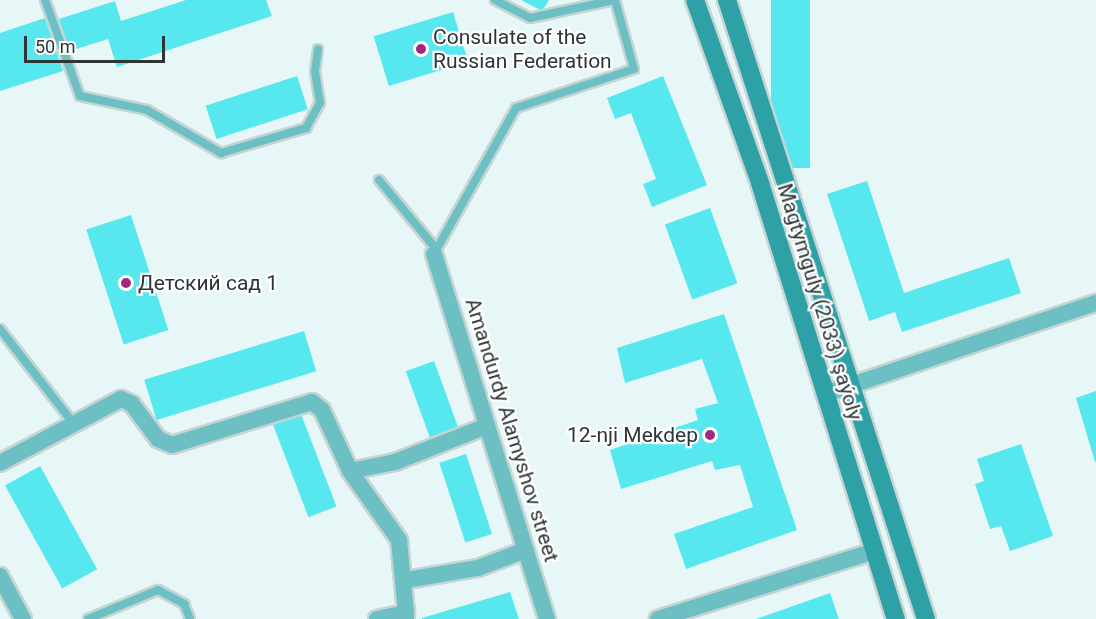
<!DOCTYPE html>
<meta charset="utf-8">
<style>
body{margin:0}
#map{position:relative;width:1096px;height:619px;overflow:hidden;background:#e7f7f7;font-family:Roboto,sans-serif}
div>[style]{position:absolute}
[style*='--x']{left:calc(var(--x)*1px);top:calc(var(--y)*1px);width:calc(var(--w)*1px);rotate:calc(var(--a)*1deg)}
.building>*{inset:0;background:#57e7ee;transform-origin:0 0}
.roads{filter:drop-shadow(2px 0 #c6d4d4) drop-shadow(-2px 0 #c6d4d4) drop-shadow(0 2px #c6d4d4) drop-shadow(0 -2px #c6d4d4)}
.service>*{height:8px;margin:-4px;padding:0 4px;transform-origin:4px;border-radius:4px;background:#6cc0c4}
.minor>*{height:16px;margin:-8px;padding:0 8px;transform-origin:8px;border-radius:8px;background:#6cc0c4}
.secondary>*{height:18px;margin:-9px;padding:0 9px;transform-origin:9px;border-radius:9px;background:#2ea1a7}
.dots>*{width:16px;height:16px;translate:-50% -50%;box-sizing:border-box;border:3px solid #fff;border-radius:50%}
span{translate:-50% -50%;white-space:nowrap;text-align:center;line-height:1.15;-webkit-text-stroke:4.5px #fff;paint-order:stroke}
.poi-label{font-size:21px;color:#2f3535}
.left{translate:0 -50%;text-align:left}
.right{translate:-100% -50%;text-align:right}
.street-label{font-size:21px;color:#2f3535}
.scale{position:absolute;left:24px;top:36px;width:141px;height:27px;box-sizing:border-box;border:3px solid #2f3535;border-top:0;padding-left:8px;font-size:18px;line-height:21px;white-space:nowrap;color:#2f3535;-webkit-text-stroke:4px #fff;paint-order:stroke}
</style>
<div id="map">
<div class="building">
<i style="clip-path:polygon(186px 0,266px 0,272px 16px,117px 67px,108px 39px,70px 51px,59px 19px,115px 1px,121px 21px)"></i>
<i style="clip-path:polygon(521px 0,549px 0,542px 11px)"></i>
<i style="left:771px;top:0;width:39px;height:168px"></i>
<i style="left:453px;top:12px;width:52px;height:83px;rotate:73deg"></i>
<i style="clip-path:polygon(45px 18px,63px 71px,0 91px,0 33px)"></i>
<i style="left:297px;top:76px;width:35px;height:96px;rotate:72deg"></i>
<i style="clip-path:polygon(663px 76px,707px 185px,652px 207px,643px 184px,656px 179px,631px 113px,615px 119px,607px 98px)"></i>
<i style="clip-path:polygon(867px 181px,904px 293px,1009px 258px,1021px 293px,902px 332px,895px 312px,869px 321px,827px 194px)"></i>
<i style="left:710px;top:208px;width:80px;height:48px;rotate:70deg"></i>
<i style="left:131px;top:215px;width:121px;height:47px;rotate:72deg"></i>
<i style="clip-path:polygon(724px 314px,797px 530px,686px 569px,674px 534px,753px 507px,740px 465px,715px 470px,712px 461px,621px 489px,610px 450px,698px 420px,695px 409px,718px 403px,702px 359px,625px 383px,617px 348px)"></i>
<i style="left:304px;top:331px;width:42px;height:167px;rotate:73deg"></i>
<i style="left:434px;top:361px;width:74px;height:30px;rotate:70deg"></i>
<i style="clip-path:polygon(1096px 391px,1096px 462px,1095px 462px,1076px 398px)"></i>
<i style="left:301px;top:414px;width:99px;height:30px;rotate:69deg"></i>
<i style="clip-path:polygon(1021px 444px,1053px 536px,1010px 551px,1001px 526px,990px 529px,975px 484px,984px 481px,977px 459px)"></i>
<i style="left:466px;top:454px;width:84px;height:28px;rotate:72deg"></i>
<i style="left:40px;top:466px;width:118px;height:40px;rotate:61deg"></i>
<i style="clip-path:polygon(510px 592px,519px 619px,422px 619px,422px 618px)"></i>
<i style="clip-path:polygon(830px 593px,839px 619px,756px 619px)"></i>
</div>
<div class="roads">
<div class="service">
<i style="--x:45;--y:0;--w:102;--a:70"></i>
<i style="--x:80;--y:96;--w:68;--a:11.8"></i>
<i style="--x:147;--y:110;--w:86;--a:30.2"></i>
<i style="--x:221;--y:153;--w:89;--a:-16.4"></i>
<i style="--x:306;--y:128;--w:29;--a:-61"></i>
<i style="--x:320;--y:103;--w:32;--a:-99"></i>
<i style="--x:315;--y:71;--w:22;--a:-82"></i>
<i style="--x:495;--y:0;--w:39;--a:27"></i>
<i style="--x:530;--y:18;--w:86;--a:-12.1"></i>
<i style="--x:379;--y:180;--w:91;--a:50.4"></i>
<i style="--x:434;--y:254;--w:167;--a:-60.7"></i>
<i style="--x:516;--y:108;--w:124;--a:-18.3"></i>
<i style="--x:634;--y:69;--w:72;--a:-105.4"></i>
<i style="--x:0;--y:329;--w:120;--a:52.1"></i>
<i style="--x:88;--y:619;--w:76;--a:-22.5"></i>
<i style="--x:158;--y:590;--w:30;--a:28"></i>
<i style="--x:184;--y:604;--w:16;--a:68"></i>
</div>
<div class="minor">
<i style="--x:434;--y:254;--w:382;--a:72.8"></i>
<i style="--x:825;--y:394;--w:286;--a:-18.6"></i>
<i style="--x:0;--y:463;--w:137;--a:-27.9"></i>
<i style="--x:121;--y:399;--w:12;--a:24"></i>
<i style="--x:132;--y:404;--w:44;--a:53.4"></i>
<i style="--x:158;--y:439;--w:15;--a:23"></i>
<i style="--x:172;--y:445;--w:146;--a:-17.1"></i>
<i style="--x:312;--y:402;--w:13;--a:39"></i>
<i style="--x:322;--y:410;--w:67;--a:65.3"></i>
<i style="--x:350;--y:471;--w:46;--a:-11.3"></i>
<i style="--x:395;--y:462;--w:99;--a:-21.4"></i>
<i style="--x:350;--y:471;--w:85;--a:54.6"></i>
<i style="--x:399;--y:540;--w:73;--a:84.5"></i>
<i style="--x:0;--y:576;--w:49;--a:61.9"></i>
<i style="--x:406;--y:580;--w:73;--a:-9.5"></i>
<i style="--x:478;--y:568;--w:51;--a:-20.6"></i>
<i style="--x:377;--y:619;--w:30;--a:-12"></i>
<i style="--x:406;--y:613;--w:6;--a:90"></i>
<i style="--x:658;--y:619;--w:227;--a:-17.4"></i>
</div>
<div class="secondary">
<i style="--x:695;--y:0;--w:194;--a:70.4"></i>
<i style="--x:760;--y:183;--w:457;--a:72.7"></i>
<i style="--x:727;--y:0;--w:650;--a:72.18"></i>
</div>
</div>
<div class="dots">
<i style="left:421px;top:49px;background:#9e2882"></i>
<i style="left:126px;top:283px;background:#9e2882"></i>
<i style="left:710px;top:435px;background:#9e2882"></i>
</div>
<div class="poi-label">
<span class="left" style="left:433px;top:49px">Consulate of the<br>Russian Federation</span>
<span class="left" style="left:138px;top:283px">Детский сад 1</span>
<span class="right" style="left:698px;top:435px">12-nji Mekdep</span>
</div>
<div class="street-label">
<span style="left:820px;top:302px;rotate:73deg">Magtymguly (2033) şaýoly</span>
<span style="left:512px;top:430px;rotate:73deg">Amandurdy Alamyshov street</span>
</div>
<div class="scale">50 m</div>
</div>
